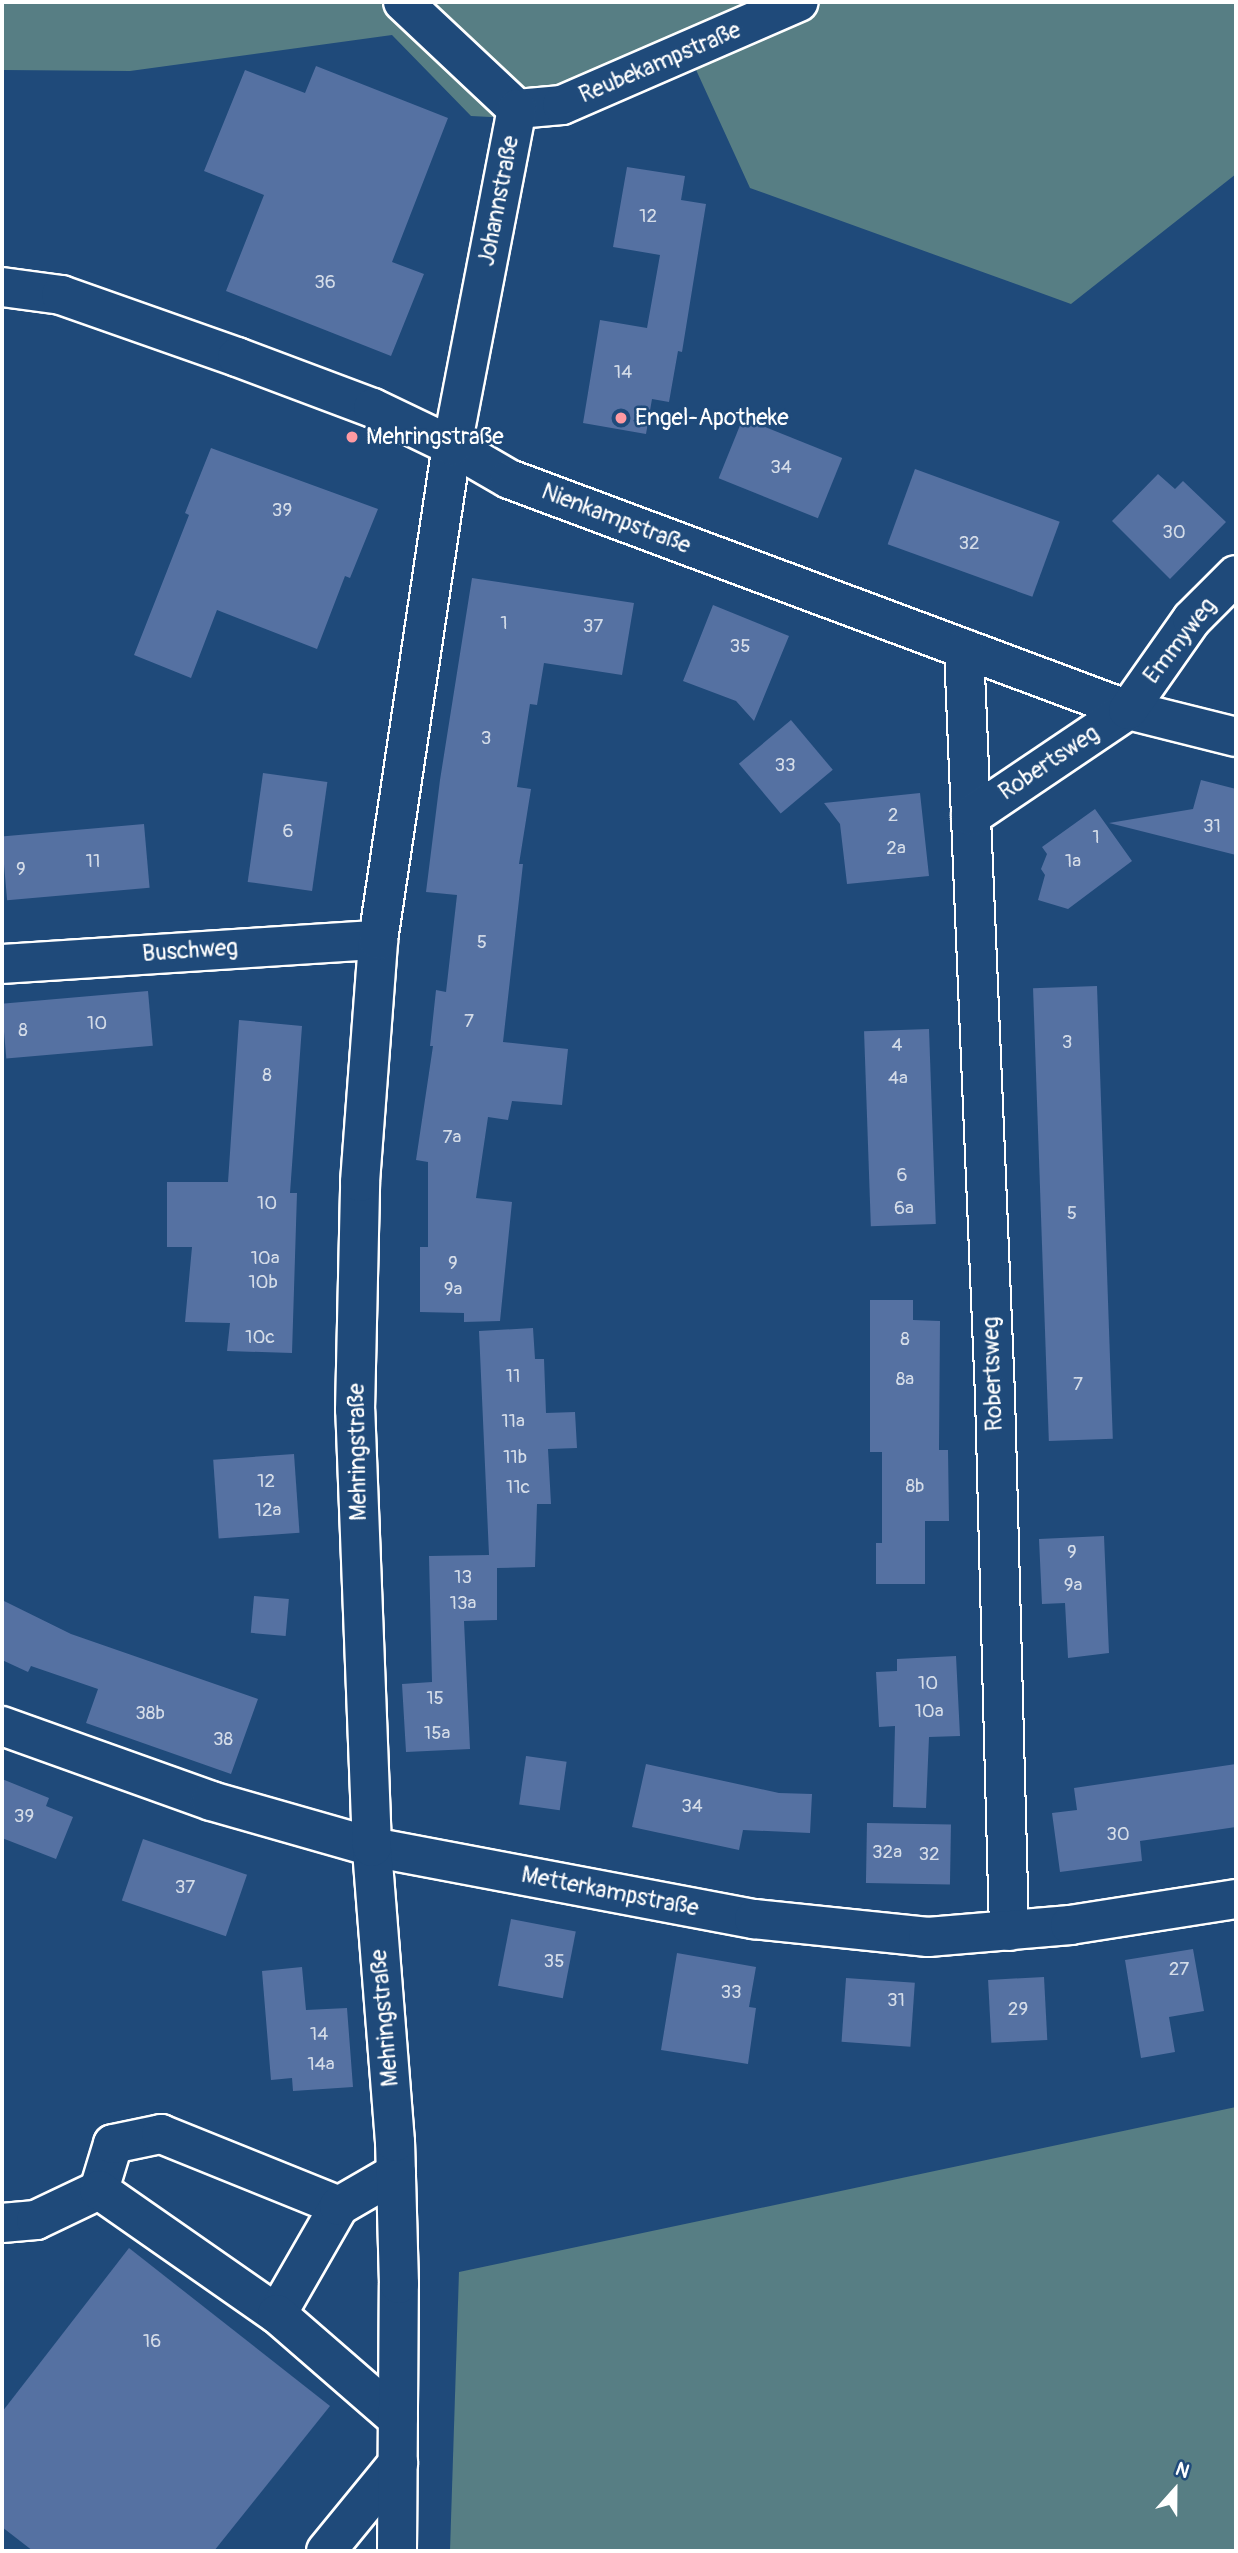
<!DOCTYPE html>
<meta charset="utf-8">
<style>
body{margin:0}
#map{position:relative;width:1238px;height:2553px;overflow:hidden;background:#1f4a7a;font-family:Pangolin,sans-serif}
div>[style]{position:absolute}
[style*='--x']{left:calc(var(--x)*1px);top:calc(var(--y)*1px);width:calc(var(--w)*1px);rotate:calc(var(--a)*1deg)}
.green>*{inset:0;background:#577e84}
.building>*{inset:0;background:#5571a2;transform-origin:0 0}
.roads{filter:drop-shadow(2px 0 #fff) drop-shadow(-2px 0 #fff) drop-shadow(0 2px #fff) drop-shadow(0 -2px #fff)}
.minor>*{height:38px;margin:-19px;padding:0 19px;transform-origin:19px;border-radius:19px;background:#1f4a7a}
.dots>*{width:19px;height:19px;translate:-50% -50%;box-sizing:border-box;border:4px solid #1f4a7a;border-radius:50%}
span{translate:-50% -50%;white-space:nowrap;text-align:center;line-height:1.15;-webkit-text-stroke:5px #1f4a7a;paint-order:stroke}
.number-label{font-size:19px;color:#d4dce8}
.number-label span{-webkit-text-stroke-width:0}
.street-label{font-size:23px;color:#fff}
.poi-label{font-size:23px;color:#fff}
.left{translate:0 -50%;text-align:left}
.frame{position:absolute;inset:0;border:4px solid #fff;pointer-events:none}
.north{position:absolute;left:1140px;top:2455px;width:70px;height:70px;-webkit-text-stroke:5px #1f4a7a;paint-order:stroke;rotate:21deg;font-size:19px;font-weight:700;line-height:28px;text-align:center;color:#fff}
.north::after{content:'';display:block;margin:auto;width:24px;height:32px;background:#fff;clip-path:polygon(50% 0,100% 100%,50% 72%,0 100%)}
</style>
<div id="map">
<div class="green">
<i style="clip-path:polygon(2px 2px,1236px 2px,1236px 174px,1071px 304px,750px 188px,692px 61px,569px 121px,471px 116px,392px 35px,130px 71px,2px 70px)"></i>
<i style="clip-path:polygon(1236px 2107px,1236px 2551px,450px 2551px,459px 2272px)"></i>
</div>
<div class="building">
<i style="clip-path:polygon(316px 66px,448px 118px,392px 262px,424px 274px,391px 356px,226px 291px,264px 195px,204px 171px,245px 70px,305px 93px)"></i>
<i style="clip-path:polygon(627px 167px,685px 176px,681px 200px,706px 204px,682px 352px,678px 351px,669px 402px,652px 399px,646px 434px,583px 423px,600px 320px,647px 328px,660px 255px,613px 247px)"></i>
<i style="left:743px;top:418px;width:107px;height:65px;rotate:22deg"></i>
<i style="clip-path:polygon(211px 448px,378px 509px,350px 578px,345px 576px,317px 649px,217px 610px,191px 678px,134px 655px,189px 515px,185px 513px)"></i>
<i style="left:915px;top:469px;width:154px;height:80px;rotate:20deg"></i>
<i style="clip-path:polygon(1158px 474px,1175px 489px,1183px 481px,1226px 522px,1170px 579px,1112px 521px)"></i>
<i style="clip-path:polygon(472px 578px,634px 603px,622px 675px,544px 663px,537px 705px,530px 704px,517px 787px,531px 789px,519px 864px,523px 864px,503px 1042px,568px 1049px,562px 1105px,512px 1101px,508px 1120px,488px 1117px,476px 1198px,512px 1202px,500px 1321px,464px 1322px,464px 1313px,420px 1312px,420px 1247px,428px 1247px,428px 1162px,416px 1160px,433px 1046px,430px 1046px,436px 990px,446px 992px,457px 895px,426px 892px,440px 780px)"></i>
<i style="clip-path:polygon(713px 605px,789px 636px,754px 721px,736px 701px,683px 681px)"></i>
<i style="left:791px;top:720px;width:65px;height:68px;rotate:50deg"></i>
<i style="left:263px;top:773px;width:65px;height:110px;rotate:8deg"></i>
<i style="clip-path:polygon(1201px 780px,1236px 789px,1236px 855px,1109px 823px,1193px 809px)"></i>
<i style="clip-path:polygon(920px 793px,929px 876px,847px 884px,840px 824px,824px 803px)"></i>
<i style="clip-path:polygon(1095px 809px,1132px 861px,1068px 909px,1038px 900px,1045px 875px,1041px 869px,1047px 854px,1042px 847px)"></i>
<i style="left:144px;top:824px;width:64px;height:143px;rotate:85deg"></i>
<i style="left:1097px;top:986px;width:453px;height:64px;rotate:88deg"></i>
<i style="left:148px;top:991px;width:55px;height:147px;rotate:85deg"></i>
<i style="clip-path:polygon(239px 1020px,302px 1026px,290px 1193px,297px 1193px,292px 1353px,227px 1351px,230px 1323px,185px 1322px,192px 1247px,167px 1247px,167px 1182px,228px 1182px)"></i>
<i style="left:929px;top:1029px;width:195px;height:65px;rotate:88deg"></i>
<i style="clip-path:polygon(870px 1300px,913px 1300px,913px 1320px,940px 1321px,939px 1450px,948px 1450px,949px 1521px,925px 1521px,925px 1584px,876px 1584px,876px 1543px,882px 1543px,882px 1452px,870px 1452px)"></i>
<i style="clip-path:polygon(533px 1328px,535px 1359px,544px 1359px,546px 1413px,575px 1412px,577px 1448px,548px 1449px,551px 1504px,537px 1504px,535px 1567px,497px 1568px,497px 1620px,464px 1621px,470px 1749px,406px 1752px,402px 1684px,432px 1682px,429px 1556px,489px 1555px,479px 1331px)"></i>
<i style="left:294px;top:1454px;width:79px;height:81px;rotate:86deg"></i>
<i style="clip-path:polygon(1104px 1536px,1109px 1653px,1068px 1658px,1065px 1603px,1042px 1604px,1039px 1539px)"></i>
<i style="left:254px;top:1596px;width:35px;height:37px;rotate:5deg"></i>
<i style="clip-path:polygon(2px 1600px,71px 1634px,258px 1699px,231px 1774px,86px 1723px,98px 1689px,31px 1666px,28px 1672px,2px 1660px)"></i>
<i style="clip-path:polygon(956px 1656px,960px 1736px,929px 1737px,926px 1808px,893px 1807px,895px 1726px,879px 1727px,876px 1672px,897px 1671px,897px 1659px)"></i>
<i style="left:526px;top:1756px;width:41px;height:49px;rotate:8deg"></i>
<i style="clip-path:polygon(646px 1764px,779px 1793px,812px 1794px,810px 1833px,743px 1830px,739px 1850px,632px 1827px)"></i>
<i style="clip-path:polygon(1236px 1764px,1236px 1827px,1140px 1841px,1142px 1861px,1060px 1872px,1052px 1813px,1077px 1810px,1074px 1788px)"></i>
<i style="clip-path:polygon(2px 1779px,49px 1798px,46px 1806px,73px 1817px,56px 1859px,2px 1838px)"></i>
<i style="left:867px;top:1823px;width:84px;height:60px;rotate:1deg"></i>
<i style="left:143px;top:1839px;width:110px;height:65px;rotate:19deg"></i>
<i style="left:511px;top:1919px;width:66px;height:68px;rotate:11deg"></i>
<i style="clip-path:polygon(1193px 1949px,1204px 2011px,1169px 2017px,1175px 2052px,1141px 2058px,1125px 1960px)"></i>
<i style="clip-path:polygon(677px 1953px,756px 1967px,749px 2007px,756px 2008px,748px 2064px,661px 2050px)"></i>
<i style="clip-path:polygon(302px 1967px,306px 2010px,347px 2008px,353px 2087px,293px 2091px,292px 2078px,271px 2080px,262px 1971px)"></i>
<i style="left:1044px;top:1977px;width:63px;height:56px;rotate:87deg"></i>
<i style="left:846px;top:1978px;width:69px;height:64px;rotate:4deg"></i>
<i style="clip-path:polygon(129px 2248px,330px 2406px,214px 2551px,33px 2551px,2px 2527px,2px 2412px)"></i>
</div>
<div class="roads">
<div class="minor">
<i style="--x:403;--y:2;--w:156;--a:43.2"></i>
<i style="--x:517;--y:109;--w:45;--a:-5.1"></i>
<i style="--x:562;--y:105;--w:258;--a:-23.5"></i>
<i style="--x:2;--y:287;--w:60;--a:7.7"></i>
<i style="--x:61;--y:295;--w:187;--a:19.4"></i>
<i style="--x:237;--y:357;--w:145;--a:20.6"></i>
<i style="--x:373;--y:408;--w:88;--a:25.7"></i>
<i style="--x:452;--y:446;--w:66;--a:30.1"></i>
<i style="--x:509;--y:479;--w:661;--a:20.46"></i>
<i style="--x:1128;--y:710;--w:111;--a:14"></i>
<i style="--x:964;--y:649;--w:747;--a:87.62"></i>
<i style="--x:995;--y:1395;--w:536;--a:88.5"></i>
<i style="--x:971;--y:816;--w:189;--a:-34"></i>
<i style="--x:1128;--y:710;--w:111;--a:-54.9"></i>
<i style="--x:1192;--y:619;--w:62;--a:-45"></i>
<i style="--x:2;--y:964;--w:377;--a:-3.7"></i>
<i style="--x:2;--y:1726;--w:222;--a:19.7"></i>
<i style="--x:211;--y:1801;--w:167;--a:15.9"></i>
<i style="--x:372;--y:1847;--w:389;--a:10.7"></i>
<i style="--x:754;--y:1919;--w:175;--a:5.9"></i>
<i style="--x:928;--y:1937;--w:143;--a:-4.8"></i>
<i style="--x:1070;--y:1925;--w:168;--a:-8.9"></i>
<i style="--x:99;--y:2190;--w:48;--a:-73.1"></i>
<i style="--x:113;--y:2144;--w:49;--a:-11.8"></i>
<i style="--x:161;--y:2134;--w:192;--a:22"></i>
<i style="--x:2;--y:2223;--w:34;--a:-5"></i>
<i style="--x:36;--y:2220;--w:70;--a:-25.5"></i>
<i style="--x:99;--y:2190;--w:217;--a:34.9"></i>
<i style="--x:277;--y:2314;--w:125;--a:-60.1"></i>
<i style="--x:339;--y:2206;--w:66;--a:-30.1"></i>
<i style="--x:277;--y:2314;--w:160;--a:41"></i>
<i style="--x:326;--y:2551;--w:114;--a:-50.7"></i>
<i style="--x:397;--y:2551;--w:267;--a:-89.6"></i>
<i style="--x:399;--y:2284;--w:142;--a:-91.6"></i>
<i style="--x:395;--y:2142;--w:296;--a:-94.5"></i>
<i style="--x:372;--y:1847;--w:437;--a:-92.2"></i>
<i style="--x:355;--y:1410;--w:228;--a:-88.7"></i>
<i style="--x:360;--y:1182;--w:243;--a:-85.7"></i>
<i style="--x:378;--y:940;--w:500;--a:-81.5"></i>
<i style="--x:452;--y:446;--w:343;--a:-79.1"></i>
</div>
</div>
<div class="dots">
<i style="left:621px;top:418px;background:#ff9aa2"></i>
<i style="left:352px;top:437px;background:#ff9aa2"></i>
</div>
<div class="number-label">
<span style="left:648px;top:217px">12</span>
<span style="left:325px;top:283px">36</span>
<span style="left:623px;top:373px">14</span>
<span style="left:781px;top:468px">34</span>
<span style="left:282px;top:511px">39</span>
<span style="left:1174px;top:533px">30</span>
<span style="left:969px;top:544px">32</span>
<span style="left:504px;top:624px">1</span>
<span style="left:593px;top:627px">37</span>
<span style="left:740px;top:647px">35</span>
<span style="left:486px;top:739px">3</span>
<span style="left:785px;top:766px">33</span>
<span style="left:893px;top:816px">2</span>
<span style="left:1212px;top:827px">31</span>
<span style="left:288px;top:832px">6</span>
<span style="left:1096px;top:838px">1</span>
<span style="left:896px;top:849px">2a</span>
<span style="left:93px;top:862px">11</span>
<span style="left:1073px;top:862px">1a</span>
<span style="left:21px;top:870px">9</span>
<span style="left:482px;top:943px">5</span>
<span style="left:469px;top:1022px">7</span>
<span style="left:97px;top:1024px">10</span>
<span style="left:23px;top:1031px">8</span>
<span style="left:1067px;top:1043px">3</span>
<span style="left:897px;top:1046px">4</span>
<span style="left:267px;top:1076px">8</span>
<span style="left:898px;top:1079px">4a</span>
<span style="left:452px;top:1138px">7a</span>
<span style="left:902px;top:1176px">6</span>
<span style="left:267px;top:1204px">10</span>
<span style="left:904px;top:1209px">6a</span>
<span style="left:1072px;top:1214px">5</span>
<span style="left:265px;top:1259px">10a</span>
<span style="left:453px;top:1264px">9</span>
<span style="left:263px;top:1283px">10b</span>
<span style="left:453px;top:1290px">9a</span>
<span style="left:260px;top:1338px">10c</span>
<span style="left:905px;top:1340px">8</span>
<span style="left:513px;top:1377px">11</span>
<span style="left:905px;top:1380px">8a</span>
<span style="left:1078px;top:1385px">7</span>
<span style="left:513px;top:1422px">11a</span>
<span style="left:515px;top:1458px">11b</span>
<span style="left:266px;top:1482px">12</span>
<span style="left:915px;top:1487px">8b</span>
<span style="left:518px;top:1488px">11c</span>
<span style="left:268px;top:1511px">12a</span>
<span style="left:1072px;top:1553px">9</span>
<span style="left:463px;top:1578px">13</span>
<span style="left:1073px;top:1586px">9a</span>
<span style="left:463px;top:1604px">13a</span>
<span style="left:928px;top:1684px">10</span>
<span style="left:435px;top:1699px">15</span>
<span style="left:929px;top:1712px">10a</span>
<span style="left:150px;top:1714px">38b</span>
<span style="left:437px;top:1734px">15a</span>
<span style="left:223px;top:1740px">38</span>
<span style="left:692px;top:1807px">34</span>
<span style="left:24px;top:1817px">39</span>
<span style="left:1118px;top:1835px">30</span>
<span style="left:887px;top:1853px">32a</span>
<span style="left:929px;top:1855px">32</span>
<span style="left:185px;top:1888px">37</span>
<span style="left:554px;top:1962px">35</span>
<span style="left:1179px;top:1970px">27</span>
<span style="left:731px;top:1993px">33</span>
<span style="left:896px;top:2001px">31</span>
<span style="left:1018px;top:2010px">29</span>
<span style="left:319px;top:2035px">14</span>
<span style="left:321px;top:2065px">14a</span>
<span style="left:152px;top:2342px">16</span>
</div>
<div class="street-label">
<span style="left:660px;top:63px;rotate:-23deg">Reubekampstraße</span>
<span style="left:499px;top:201px;rotate:-79deg">Johannstraße</span>
<span style="left:616px;top:519px;rotate:21deg">Nienkampstraße</span>
<span style="left:1180px;top:641px;rotate:-52deg">Emmyweg</span>
<span style="left:1049px;top:763px;rotate:-34deg">Robertsweg</span>
<span style="left:190px;top:951px;rotate:-4deg">Buschweg</span>
<span style="left:993px;top:1374px;rotate:-92deg">Robertsweg</span>
<span style="left:358px;top:1452px;rotate:-91deg">Mehringstraße</span>
<span style="left:610px;top:1892px;rotate:11deg">Metterkampstraße</span>
<span style="left:385px;top:2018px;rotate:-95deg">Mehringstraße</span>
</div>
<div class="poi-label">
<span class="left" style="left:635px;top:418px">Engel-Apotheke</span>
<span class="left" style="left:366px;top:437px">Mehringstraße</span>
</div>
<div class="frame"></div>
<div class="north">N</div>
</div>
